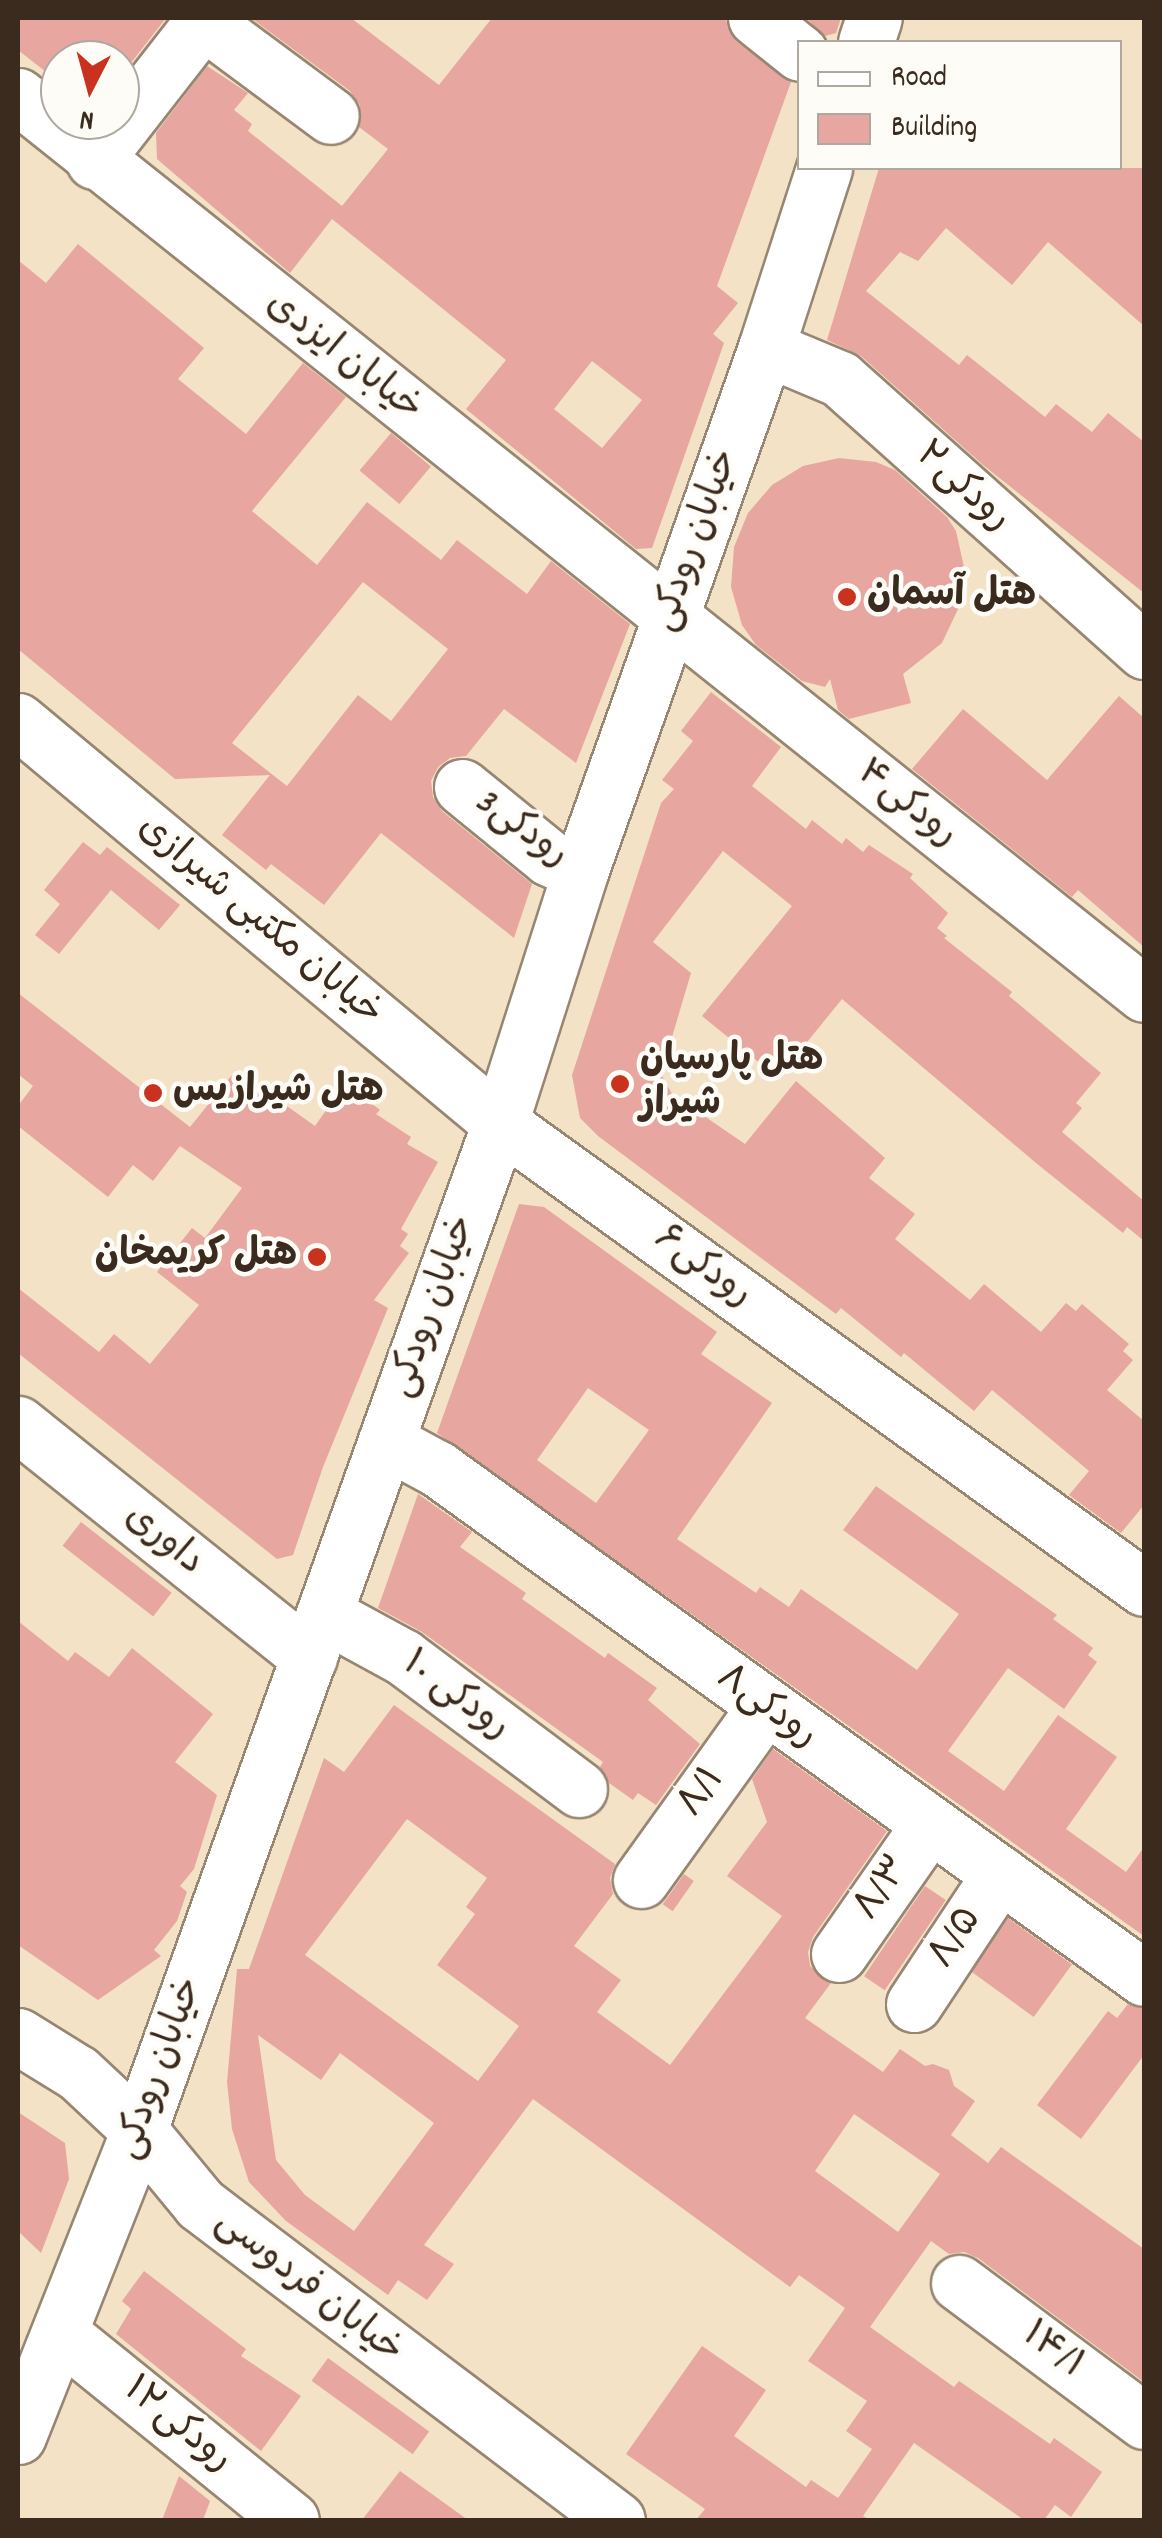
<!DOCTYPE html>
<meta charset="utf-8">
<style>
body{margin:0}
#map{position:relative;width:1162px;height:2538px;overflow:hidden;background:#f3e2c6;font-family:Dekko,"Playpen Sans Arabic",sans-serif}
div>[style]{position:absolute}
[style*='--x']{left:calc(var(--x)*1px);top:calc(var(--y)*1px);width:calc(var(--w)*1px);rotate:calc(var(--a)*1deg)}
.building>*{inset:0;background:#e7a69f;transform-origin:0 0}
.roads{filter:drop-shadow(2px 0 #978672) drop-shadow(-2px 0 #978672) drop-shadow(0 2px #978672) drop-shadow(0 -2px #978672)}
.minor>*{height:55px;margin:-27.5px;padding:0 27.5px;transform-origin:27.5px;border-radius:27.5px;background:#fff}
.dots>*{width:28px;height:28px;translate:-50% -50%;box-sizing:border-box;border:5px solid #fdfcf7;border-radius:50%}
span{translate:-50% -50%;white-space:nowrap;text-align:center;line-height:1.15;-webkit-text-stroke:9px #fdfcf7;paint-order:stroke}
.street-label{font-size:38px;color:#3b2a1e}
.poi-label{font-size:38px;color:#3b2a1e;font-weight:700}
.left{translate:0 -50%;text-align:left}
.right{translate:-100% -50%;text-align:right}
.frame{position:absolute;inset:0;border:20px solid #3b2a1e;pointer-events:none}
.legend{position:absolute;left:797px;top:40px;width:325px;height:130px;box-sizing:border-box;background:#fdfcf7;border:2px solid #afa8a0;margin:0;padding:12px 18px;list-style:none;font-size:30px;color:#3b2a1e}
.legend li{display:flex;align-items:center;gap:20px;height:50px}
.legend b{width:50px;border:2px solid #afa8a0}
.north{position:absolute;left:40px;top:40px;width:100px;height:100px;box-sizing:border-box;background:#fdfcf7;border:2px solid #afa8a0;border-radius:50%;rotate:186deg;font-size:28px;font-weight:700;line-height:40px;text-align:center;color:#3b2a1e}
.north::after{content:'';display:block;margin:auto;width:35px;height:45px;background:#c8321e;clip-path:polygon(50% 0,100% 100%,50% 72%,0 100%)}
</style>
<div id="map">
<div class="building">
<i style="clip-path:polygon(18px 18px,166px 18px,120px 77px,120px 60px,60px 60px,60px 83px,18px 50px)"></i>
<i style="clip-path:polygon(evenodd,251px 18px,351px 18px,439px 85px,492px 18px,725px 18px,737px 42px,791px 82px,717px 286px,738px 303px,713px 334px,724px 343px,652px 548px,636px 549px,466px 409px,506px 360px,332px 219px,290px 273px,157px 159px,156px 133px,207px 66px,248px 93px,234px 110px,252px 124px,248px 131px,342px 206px,388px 149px,359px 127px,360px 105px,350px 91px,251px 18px,592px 361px,642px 400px,602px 448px,554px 409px,592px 361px)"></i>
<i style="clip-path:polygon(806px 18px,841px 18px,836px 33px,825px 36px)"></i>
<i style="clip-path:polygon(879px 168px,1144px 168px,1144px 326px,1048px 242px,1012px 285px,946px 228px,918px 261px,900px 252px,866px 291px,959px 365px,967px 355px,1045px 417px,1056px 404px,1092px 432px,1108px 413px,1144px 442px,1144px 593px,983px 465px,861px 356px,827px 340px)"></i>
<i style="clip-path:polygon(evenodd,78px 244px,204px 348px,178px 379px,246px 434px,303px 363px,346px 397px,252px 511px,317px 565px,367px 502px,441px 560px,457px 540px,527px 594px,551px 561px,630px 624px,576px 763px,504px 709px,466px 756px,450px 758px,438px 767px,431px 781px,433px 797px,442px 811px,532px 884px,514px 938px,381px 833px,324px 905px,271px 864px,266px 870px,222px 835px,270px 775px,175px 779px,18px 649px,18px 260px,46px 283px,78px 244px,363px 582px,448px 649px,391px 721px,358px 695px,287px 786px,232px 743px,363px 582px)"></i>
<i style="left:391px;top:433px;width:52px;height:49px;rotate:40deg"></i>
<i style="clip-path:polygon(839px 458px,876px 462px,895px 470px,947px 517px,956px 531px,964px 567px,959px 607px,942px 643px,903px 674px,911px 703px,849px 719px,838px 710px,830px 679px,825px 687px,802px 681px,756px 645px,742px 625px,731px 587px,734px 547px,748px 513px,772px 485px,803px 466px)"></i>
<i style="clip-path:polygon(711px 692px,781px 747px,752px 786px,806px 829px,812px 820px,842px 844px,846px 838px,863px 852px,869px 845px,913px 874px,910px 878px,948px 913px,937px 928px,947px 936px,944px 938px,1012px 992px,1009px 996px,1101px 1073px,1076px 1103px,1082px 1108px,1062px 1132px,1144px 1201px,1144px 1241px,1127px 1227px,1123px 1233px,1036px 1163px,842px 999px,778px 1078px,702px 1016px,792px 906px,723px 851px,653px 942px,691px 973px,661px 1074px,672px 1094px,745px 1144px,796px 1081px,885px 1158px,869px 1178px,915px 1214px,895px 1239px,970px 1300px,984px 1284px,1041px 1332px,1066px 1303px,1076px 1311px,1082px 1304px,1129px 1344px,1123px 1351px,1133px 1360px,1107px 1390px,1144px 1421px,1144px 1505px,1121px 1533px,1069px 1495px,1089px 1471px,992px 1390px,974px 1411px,904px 1353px,901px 1357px,841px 1308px,836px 1314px,598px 1136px,580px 1118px,572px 1075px,661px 803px,674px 789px,662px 780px,693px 741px,681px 731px)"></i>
<i style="clip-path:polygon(1119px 696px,1144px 718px,1144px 947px,1078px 890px,1072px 897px,912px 769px,963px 709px,1047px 780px)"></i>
<i style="clip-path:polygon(83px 842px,100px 855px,107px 847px,180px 905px,159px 930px,111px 890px,59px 954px,35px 935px,60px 904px,44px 890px)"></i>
<i style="clip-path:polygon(18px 993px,190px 1127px,236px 1070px,315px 1126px,345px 1083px,380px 1110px,376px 1114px,411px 1137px,407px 1144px,438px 1162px,401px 1229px,408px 1234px,400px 1246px,409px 1253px,374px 1300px,388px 1308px,323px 1467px,293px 1555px,277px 1559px,18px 1353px,18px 1288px,99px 1352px,114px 1334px,150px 1364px,199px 1305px,157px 1272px,192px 1228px,205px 1238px,242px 1188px,180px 1146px,153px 1181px,133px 1165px,108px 1197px,18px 1126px,18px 1106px,33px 1086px,18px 1074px)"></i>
<i style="clip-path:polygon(evenodd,519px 1204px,544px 1207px,717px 1332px,701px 1354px,772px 1403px,677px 1539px,756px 1593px,760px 1587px,789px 1607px,801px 1589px,917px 1670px,959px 1614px,843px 1530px,876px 1486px,1057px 1615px,1053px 1619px,1093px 1648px,1088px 1655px,1097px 1662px,1064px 1709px,1008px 1668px,948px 1751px,1004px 1791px,1058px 1715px,1117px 1757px,1066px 1829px,1126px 1872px,1144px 1847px,1144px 1936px,437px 1433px,519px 1204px,588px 1388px,649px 1430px,596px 1503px,537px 1460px,588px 1388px)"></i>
<i style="clip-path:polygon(418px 1494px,472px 1532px,460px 1547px,526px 1593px,522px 1599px,605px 1658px,608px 1653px,657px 1688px,648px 1700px,700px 1744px,656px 1805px,638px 1793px,633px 1800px,609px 1783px,600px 1767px,603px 1762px,422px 1632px,378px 1608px)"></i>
<i style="left:81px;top:1522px;width:115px;height:30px;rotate:38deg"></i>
<i style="clip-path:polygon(18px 1621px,68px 1661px,75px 1652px,109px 1677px,132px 1648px,213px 1714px,175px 1762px,217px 1795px,194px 1869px,180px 1886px,187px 1892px,177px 1921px,154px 1950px,161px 1956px,98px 2000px,18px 1945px)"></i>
<i style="clip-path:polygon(evenodd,394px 1705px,615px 1864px,610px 1878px,613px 1894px,574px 1946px,621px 1980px,597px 2012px,670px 2065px,782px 1916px,727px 1876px,767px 1822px,752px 1779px,773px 1749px,887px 1831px,813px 1937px,808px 1952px,810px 1966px,831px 1983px,805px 2018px,883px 2072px,900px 2049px,925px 2066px,933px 2064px,949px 2070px,954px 2086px,975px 2101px,951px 2135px,988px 2163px,1001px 2147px,1144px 2249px,1144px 2382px,978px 2258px,964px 2252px,949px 2254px,931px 2241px,870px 2327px,954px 2387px,959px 2381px,1050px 2444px,1054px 2438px,1102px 2472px,1071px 2517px,1055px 2505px,1044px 2520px,1024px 2520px,914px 2443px,863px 2516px,870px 2520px,696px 2520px,705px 2509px,626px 2454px,702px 2346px,766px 2390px,734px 2436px,806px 2487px,811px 2480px,838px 2498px,872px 2449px,846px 2431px,867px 2401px,808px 2361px,845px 2308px,799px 2275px,790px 2287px,533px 2099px,424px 2245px,454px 2264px,427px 2300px,398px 2280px,388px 2295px,286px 2221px,249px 2182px,232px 2129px,227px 2082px,237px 1969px,249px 1969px,324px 1758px,344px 1772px,394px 1705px,407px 1819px,487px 1878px,466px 1907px,475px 1914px,437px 1965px,519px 2026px,478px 2081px,305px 1955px,407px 1819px,394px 1705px,258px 2035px,321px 2080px,340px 2053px,434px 2123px,354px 2231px,305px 2195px,276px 2160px,258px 2035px,394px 1705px,854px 2114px,940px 2174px,898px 2232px,815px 2171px,854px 2114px)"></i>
<i style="left:684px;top:1874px;width:12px;height:37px;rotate:35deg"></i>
<i style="left:925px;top:1886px;width:25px;height:109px;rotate:34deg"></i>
<i style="left:1008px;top:1918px;width:79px;height:65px;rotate:36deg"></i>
<i style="clip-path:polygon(1128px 2004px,1144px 2009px,1144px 2055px,1081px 2139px,1037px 2105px,1108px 2011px,1117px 2018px)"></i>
<i style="clip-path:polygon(18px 2112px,65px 2143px,69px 2179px,41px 2253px,18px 2231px)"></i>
<i style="clip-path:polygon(144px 2271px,246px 2349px,241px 2356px,301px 2396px,261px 2451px,116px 2334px,131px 2309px,122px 2301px)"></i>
<i style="left:328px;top:2358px;width:125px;height:28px;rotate:36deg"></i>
<i style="clip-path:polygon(400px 2471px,468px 2520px,362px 2520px)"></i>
<i style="clip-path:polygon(179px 2476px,210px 2501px,203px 2520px,162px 2520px)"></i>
</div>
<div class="roads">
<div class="minor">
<i style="--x:199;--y:18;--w:164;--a:36.6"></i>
<i style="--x:756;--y:18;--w:56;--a:38.5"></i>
<i style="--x:866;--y:42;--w:25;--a:-72"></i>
<i style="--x:18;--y:96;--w:1440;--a:38.57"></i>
<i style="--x:94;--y:161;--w:177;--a:-52.1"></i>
<i style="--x:766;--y:348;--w:80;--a:22.7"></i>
<i style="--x:840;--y:379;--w:408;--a:41.8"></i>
<i style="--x:18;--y:721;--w:628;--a:39.83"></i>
<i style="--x:500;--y:1123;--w:794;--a:35.83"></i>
<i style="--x:462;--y:787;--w:112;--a:39.2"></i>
<i style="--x:549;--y:858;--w:34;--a:24"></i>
<i style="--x:18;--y:1424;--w:373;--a:38.7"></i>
<i style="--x:386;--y:1441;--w:59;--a:28.3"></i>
<i style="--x:438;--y:1469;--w:870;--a:35.79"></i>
<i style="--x:324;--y:1614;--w:90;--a:28.6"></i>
<i style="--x:403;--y:1657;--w:220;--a:36.9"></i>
<i style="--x:641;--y:1880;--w:213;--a:-54.4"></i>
<i style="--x:839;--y:1954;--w:157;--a:-55.1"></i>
<i style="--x:914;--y:2004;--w:156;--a:-56.5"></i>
<i style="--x:18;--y:2036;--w:70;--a:31.7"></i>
<i style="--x:78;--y:2073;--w:83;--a:43.1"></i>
<i style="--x:139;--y:2130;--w:96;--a:50.5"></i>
<i style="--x:200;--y:2204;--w:523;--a:37.15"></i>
<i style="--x:959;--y:2283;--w:231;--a:36.7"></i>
<i style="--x:60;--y:2333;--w:297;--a:39"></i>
<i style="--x:18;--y:2436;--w:329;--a:-68.4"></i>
<i style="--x:139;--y:2130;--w:1070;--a:-70.28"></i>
<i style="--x:500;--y:1123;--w:263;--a:-72.3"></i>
<i style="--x:580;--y:872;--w:556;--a:-70.46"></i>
<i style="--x:766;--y:348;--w:189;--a:-72.1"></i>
</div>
</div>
<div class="dots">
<i style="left:847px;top:597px;background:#c8321e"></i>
<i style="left:620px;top:1084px;background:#c8321e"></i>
<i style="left:153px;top:1093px;background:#c8321e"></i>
<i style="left:317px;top:1257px;background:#c8321e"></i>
</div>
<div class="street-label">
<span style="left:343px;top:358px;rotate:38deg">خیابان ایزدی</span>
<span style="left:962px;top:488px;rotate:42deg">رودکی۲</span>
<span style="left:697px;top:541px;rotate:-70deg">خیابان رودکی</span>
<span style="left:906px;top:805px;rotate:38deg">رودکی۴</span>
<span style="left:521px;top:830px;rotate:36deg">3رودکی</span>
<span style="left:259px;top:922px;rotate:40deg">خیابان مکتبی شیرازی</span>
<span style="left:702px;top:1268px;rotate:36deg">رودکی۶</span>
<span style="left:434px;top:1307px;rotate:-70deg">خیابان رودکی</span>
<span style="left:163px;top:1541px;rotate:39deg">داوری</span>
<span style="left:455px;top:1697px;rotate:36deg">رودکی ۱۰</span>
<span style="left:766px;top:1708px;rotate:36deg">رودکی۸</span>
<span style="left:703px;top:1793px;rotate:-54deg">۸/۱</span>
<span style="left:884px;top:1889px;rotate:-55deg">۸/۳</span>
<span style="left:957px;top:1939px;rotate:-57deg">۸/۵</span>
<span style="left:161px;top:2069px;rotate:-70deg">خیابان رودکی</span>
<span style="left:308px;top:2288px;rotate:38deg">خیابان فردوسی</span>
<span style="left:1052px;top:2352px;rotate:37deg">۱۴/۱</span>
<span style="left:177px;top:2426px;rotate:39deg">رودکی۱۲</span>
</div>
<div class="poi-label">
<span class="left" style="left:867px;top:597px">هتل آسمان</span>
<span class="left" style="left:640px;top:1084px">هتل پارسیان<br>شیراز</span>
<span class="left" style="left:173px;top:1093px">هتل شیرازیس</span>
<span class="right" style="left:297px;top:1257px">هتل کریمخان</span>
</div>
<div class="frame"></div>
<ul class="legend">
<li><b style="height:12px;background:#fff"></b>Road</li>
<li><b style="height:28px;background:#e7a69f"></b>Building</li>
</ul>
<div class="north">N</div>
</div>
